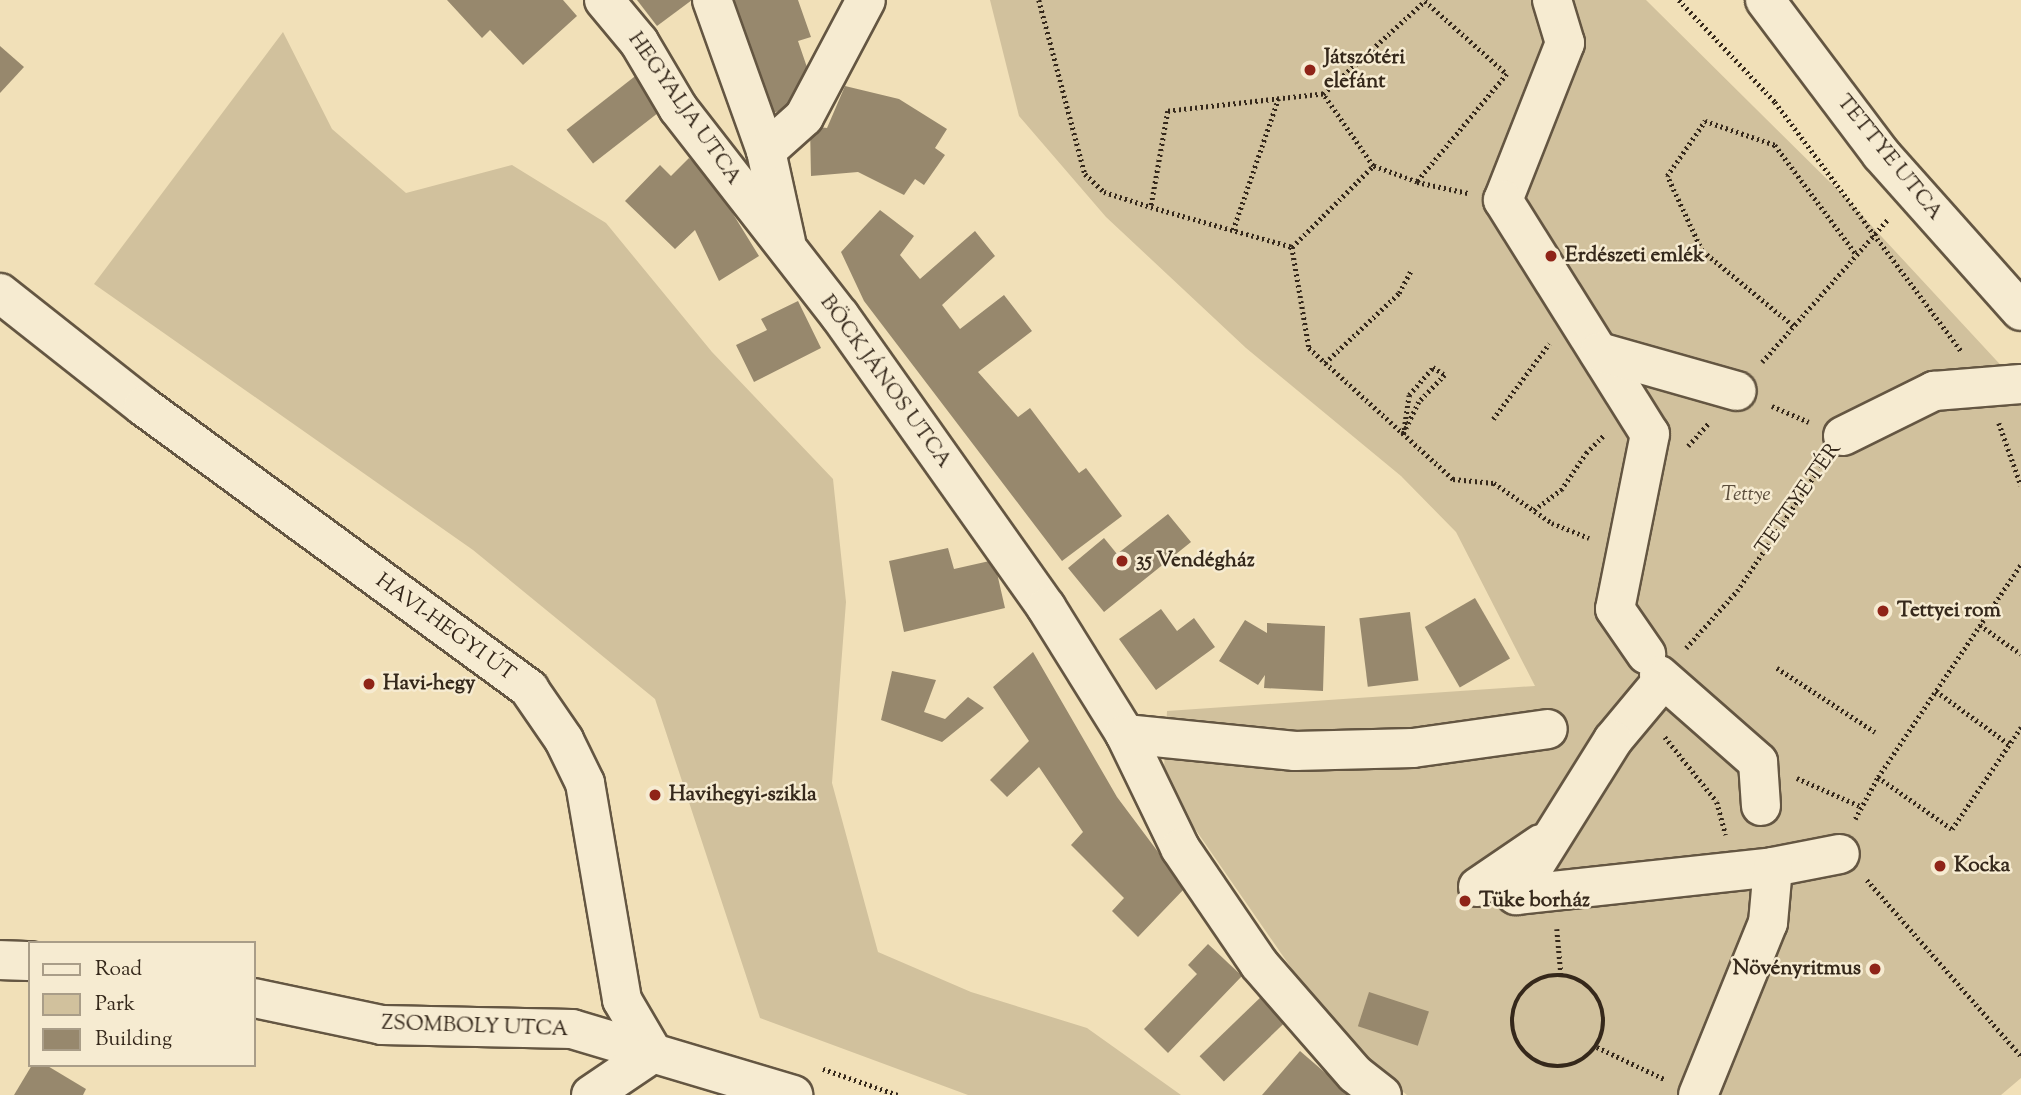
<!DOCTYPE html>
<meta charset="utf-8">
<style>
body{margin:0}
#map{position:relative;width:2021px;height:1095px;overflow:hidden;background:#f1e0b8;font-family:"Sorts Mill Goudy",serif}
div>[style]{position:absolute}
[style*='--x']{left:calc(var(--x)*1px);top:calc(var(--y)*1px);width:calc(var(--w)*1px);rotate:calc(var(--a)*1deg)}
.green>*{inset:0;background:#d1c19d}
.building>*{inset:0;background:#97886d;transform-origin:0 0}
.path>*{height:4.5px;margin-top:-2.25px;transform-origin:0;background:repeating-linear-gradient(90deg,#35281b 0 2px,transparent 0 5.5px)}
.path>.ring{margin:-2.25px;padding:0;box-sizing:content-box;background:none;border:4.5px solid #35281b;border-radius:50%}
.roads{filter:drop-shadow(2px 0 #645642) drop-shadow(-2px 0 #645642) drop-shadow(0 2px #645642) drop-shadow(0 -2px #645642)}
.minor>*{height:38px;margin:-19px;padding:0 19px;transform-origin:19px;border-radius:19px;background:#f6ebd1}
.dots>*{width:19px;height:19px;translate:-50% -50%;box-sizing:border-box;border:4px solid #f6ebd1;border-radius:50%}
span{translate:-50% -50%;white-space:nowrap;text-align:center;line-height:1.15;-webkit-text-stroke:5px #f6ebd1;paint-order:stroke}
.poi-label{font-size:21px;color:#35281b;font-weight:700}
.left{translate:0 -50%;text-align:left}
.right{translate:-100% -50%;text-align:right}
.street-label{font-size:21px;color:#35281b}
.park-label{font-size:21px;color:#5c4e3c;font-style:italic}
.legend{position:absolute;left:28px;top:941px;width:228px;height:126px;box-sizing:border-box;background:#f6ebd1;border:2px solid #a99d88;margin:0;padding:9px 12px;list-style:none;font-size:21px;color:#35281b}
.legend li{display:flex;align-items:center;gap:14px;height:35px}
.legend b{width:35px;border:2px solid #a99d88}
</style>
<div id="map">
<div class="green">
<i style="clip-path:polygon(990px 0,1646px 0,1844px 196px,2021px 387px,2021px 1078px,2001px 1095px,1407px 1095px,1376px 1071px,1323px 1014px,1184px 813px,1164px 769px,1167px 711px,1535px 686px,1456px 532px,1401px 476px,1246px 348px,1106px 217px,1019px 116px)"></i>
<i style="clip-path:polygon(283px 32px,332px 129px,406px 193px,512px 165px,606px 223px,712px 352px,833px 479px,846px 602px,832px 783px,878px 952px,971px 992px,1087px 1028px,1181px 1095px,968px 1095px,760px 1018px,655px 699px,473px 550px,94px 284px)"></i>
</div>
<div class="building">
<i style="clip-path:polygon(447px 0,563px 0,577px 16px,523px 65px,490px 30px,482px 38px)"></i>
<i style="clip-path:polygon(637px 0,692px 0,657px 26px)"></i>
<i style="clip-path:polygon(727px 0,798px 0,811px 37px,798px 41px,810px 76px,800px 104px,770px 114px)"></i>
<i style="clip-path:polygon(0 46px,24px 67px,0 93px)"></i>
<i style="left:643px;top:70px;width:43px;height:97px;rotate:52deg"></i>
<i style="clip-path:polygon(845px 86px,899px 99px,947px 129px,935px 148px,945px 155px,924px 185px,915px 179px,904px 195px,858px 172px,811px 176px,810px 126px,827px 128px)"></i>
<i style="clip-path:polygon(689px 158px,712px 180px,759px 256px,719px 281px,695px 230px,675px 249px,625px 201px,660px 165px,671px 176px)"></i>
<i style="clip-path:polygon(880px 210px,914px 236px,900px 255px,920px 279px,975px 231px,995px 256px,942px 305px,960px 329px,1004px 295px,1032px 331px,978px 372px,1018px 417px,1030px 408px,1079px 473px,1086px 468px,1122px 516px,1062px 561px,864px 301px,841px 252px)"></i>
<i style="clip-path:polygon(798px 301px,821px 348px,754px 382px,736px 345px,767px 330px,761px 319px)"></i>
<i style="clip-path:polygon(1168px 514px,1191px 542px,1104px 612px,1068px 568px,1104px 538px,1117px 554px)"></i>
<i style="clip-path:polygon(948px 548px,954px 569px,994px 560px,1005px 608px,904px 632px,889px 561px)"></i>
<i style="left:1475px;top:598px;width:70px;height:58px;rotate:60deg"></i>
<i style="clip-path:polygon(1161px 609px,1177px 631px,1194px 618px,1215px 647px,1156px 690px,1119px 639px)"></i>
<i style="left:1410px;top:612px;width:69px;height:51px;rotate:83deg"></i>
<i style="clip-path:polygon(1245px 620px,1267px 633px,1267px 623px,1325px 626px,1323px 691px,1264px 688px,1265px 675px,1258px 685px,1219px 661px)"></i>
<i style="clip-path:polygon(1033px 652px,1117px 797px,1185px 888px,1138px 937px,1112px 911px,1124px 898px,1071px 845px,1083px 832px,1039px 767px,1007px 797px,990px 780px,1029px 741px,993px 687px)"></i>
<i style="clip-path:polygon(892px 671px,936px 680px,924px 712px,945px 719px,968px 697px,984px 708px,942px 742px,881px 720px)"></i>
<i style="clip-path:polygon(1208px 944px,1242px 976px,1168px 1053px,1144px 1029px,1197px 974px,1188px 965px)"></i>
<i style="left:1369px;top:992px;width:63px;height:36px;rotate:18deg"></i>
<i style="left:1265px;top:993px;width:35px;height:91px;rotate:46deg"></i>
<i style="clip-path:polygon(1300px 1051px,1351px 1095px,1262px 1095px)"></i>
<i style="clip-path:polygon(32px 1065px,46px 1065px,86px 1089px,83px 1095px,14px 1095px)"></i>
</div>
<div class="path">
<i style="--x:1039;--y:0;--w:180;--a:75.2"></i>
<i style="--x:1085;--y:174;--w:26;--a:43"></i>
<i style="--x:1104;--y:192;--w:49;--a:17.7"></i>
<i style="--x:1679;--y:0;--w:140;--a:46.7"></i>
<i style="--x:1775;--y:102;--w:311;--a:53.2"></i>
<i style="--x:1323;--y:94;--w:138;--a:-42.4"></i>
<i style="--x:1425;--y:1;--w:110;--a:41.7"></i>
<i style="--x:1507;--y:74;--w:141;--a:129.8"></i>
<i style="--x:1417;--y:182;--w:47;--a:-160"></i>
<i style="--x:1373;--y:166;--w:88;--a:-124.8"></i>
<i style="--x:1323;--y:94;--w:156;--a:173.7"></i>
<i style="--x:1168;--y:111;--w:97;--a:100"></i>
<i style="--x:1151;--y:207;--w:147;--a:15.8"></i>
<i style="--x:1292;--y:247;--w:102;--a:80.4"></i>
<i style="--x:1309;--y:348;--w:195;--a:42.3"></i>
<i style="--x:1453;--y:479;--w:41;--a:5.6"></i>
<i style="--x:1494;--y:483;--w:70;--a:34.6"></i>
<i style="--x:1552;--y:523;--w:40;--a:22"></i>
<i style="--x:1417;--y:182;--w:52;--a:12.2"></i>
<i style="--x:1233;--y:230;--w:139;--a:-71"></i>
<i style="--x:1292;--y:247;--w:115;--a:-45"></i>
<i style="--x:1793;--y:326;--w:118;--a:-140.5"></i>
<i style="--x:1702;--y:251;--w:83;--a:-115"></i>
<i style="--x:1667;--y:176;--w:67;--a:-55.4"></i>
<i style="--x:1705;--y:121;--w:74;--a:18.9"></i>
<i style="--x:1775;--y:145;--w:136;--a:53.4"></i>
<i style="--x:1762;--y:362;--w:191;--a:-48.6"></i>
<i style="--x:1325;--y:363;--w:102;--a:-43.4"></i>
<i style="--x:1399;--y:293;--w:27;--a:-62"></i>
<i style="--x:1433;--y:367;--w:14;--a:34"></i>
<i style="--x:1445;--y:375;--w:37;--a:134"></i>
<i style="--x:1419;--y:402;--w:37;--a:116"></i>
<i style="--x:1403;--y:435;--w:40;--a:-81.5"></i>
<i style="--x:1409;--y:395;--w:37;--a:-49"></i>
<i style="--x:1772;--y:406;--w:40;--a:23.4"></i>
<i style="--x:1493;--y:419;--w:94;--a:-53.3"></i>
<i style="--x:1999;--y:423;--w:66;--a:70.5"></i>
<i style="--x:1688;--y:446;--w:30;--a:-48"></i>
<i style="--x:1534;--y:510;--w:34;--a:-37"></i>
<i style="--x:1561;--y:490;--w:45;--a:-56"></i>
<i style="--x:1586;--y:453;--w:25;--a:-45"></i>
<i style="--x:1980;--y:625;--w:50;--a:35.3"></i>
<i style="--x:1686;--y:648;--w:76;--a:-48.2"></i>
<i style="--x:1737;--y:591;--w:149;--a:-56.2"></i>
<i style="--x:1777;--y:668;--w:117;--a:33.1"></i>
<i style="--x:1936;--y:691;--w:90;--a:36"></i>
<i style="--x:1665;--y:737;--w:83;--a:51.3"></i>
<i style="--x:1717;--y:802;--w:34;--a:75"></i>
<i style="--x:1878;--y:777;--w:90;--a:35.1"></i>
<i style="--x:1952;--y:829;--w:123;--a:-55.9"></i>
<i style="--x:1797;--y:778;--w:69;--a:24"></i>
<i style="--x:1855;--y:819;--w:48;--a:-61.3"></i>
<i style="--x:1878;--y:777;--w:257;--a:-56.1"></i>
<i style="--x:1867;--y:880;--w:234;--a:48.8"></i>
<i style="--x:1557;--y:929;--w:45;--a:84.9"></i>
<i class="ring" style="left:1512px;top:975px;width:87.5px;height:87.5px"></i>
<i style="--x:1597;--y:1047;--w:74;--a:25.5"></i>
<i style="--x:823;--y:1069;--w:79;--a:19.1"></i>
</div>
<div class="roads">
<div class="minor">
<i style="--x:604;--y:0;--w:55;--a:50.2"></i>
<i style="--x:639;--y:42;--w:77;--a:59.4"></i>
<i style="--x:678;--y:108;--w:264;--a:52.1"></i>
<i style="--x:840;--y:316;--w:357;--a:54.7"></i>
<i style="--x:1046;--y:607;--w:150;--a:58.1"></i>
<i style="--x:1125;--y:734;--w:127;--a:64.2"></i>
<i style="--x:1180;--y:848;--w:140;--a:55.7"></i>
<i style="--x:1259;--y:964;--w:146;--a:48.9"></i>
<i style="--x:1355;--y:1074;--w:34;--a:38"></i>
<i style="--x:712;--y:0;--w:160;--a:70.3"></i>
<i style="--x:766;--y:151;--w:93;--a:77.6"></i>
<i style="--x:1552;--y:0;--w:45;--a:73.2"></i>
<i style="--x:1565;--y:43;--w:169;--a:111.5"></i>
<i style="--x:1503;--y:200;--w:276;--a:57.9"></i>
<i style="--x:1650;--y:434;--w:178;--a:101.3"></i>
<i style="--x:1615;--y:609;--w:55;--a:55.4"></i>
<i style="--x:1765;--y:0;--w:193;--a:53"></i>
<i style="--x:1881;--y:154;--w:210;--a:48.3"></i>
<i style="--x:766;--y:151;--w:51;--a:-41.8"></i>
<i style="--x:804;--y:117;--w:132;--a:-62.1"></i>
<i style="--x:0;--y:293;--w:182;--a:38.3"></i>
<i style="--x:143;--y:406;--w:479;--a:36.2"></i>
<i style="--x:529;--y:689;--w:62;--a:55.5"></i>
<i style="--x:564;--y:740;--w:48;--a:64"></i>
<i style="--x:585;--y:783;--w:220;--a:80.3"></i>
<i style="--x:622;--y:1000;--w:61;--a:59.7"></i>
<i style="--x:1599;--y:352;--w:143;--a:15.8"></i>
<i style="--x:1843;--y:436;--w:102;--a:-26.3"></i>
<i style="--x:1934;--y:391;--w:87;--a:-4.6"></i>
<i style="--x:1659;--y:675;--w:132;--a:41.3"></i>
<i style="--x:1758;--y:762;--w:44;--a:86.1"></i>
<i style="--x:1663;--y:680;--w:78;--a:129.8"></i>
<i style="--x:1613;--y:740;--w:183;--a:122"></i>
<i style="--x:1516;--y:895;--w:259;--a:-6.2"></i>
<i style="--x:1773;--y:867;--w:68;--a:-11"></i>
<i style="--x:1125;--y:734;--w:171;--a:5.7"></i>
<i style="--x:1295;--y:751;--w:118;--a:-1.5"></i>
<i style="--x:1413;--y:748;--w:136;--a:-8"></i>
<i style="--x:1478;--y:887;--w:76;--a:-34.3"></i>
<i style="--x:0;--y:960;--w:30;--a:2"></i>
<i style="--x:254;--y:998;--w:131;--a:11.9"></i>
<i style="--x:382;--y:1025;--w:190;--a:1.2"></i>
<i style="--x:572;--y:1029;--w:231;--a:16.6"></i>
<i style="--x:591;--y:1095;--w:75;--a:-34.1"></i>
<i style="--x:1698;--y:1095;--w:186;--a:-67.9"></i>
<i style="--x:1768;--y:923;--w:56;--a:-84.9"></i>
</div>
</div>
<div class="dots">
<i style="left:1310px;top:70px;background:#8f2418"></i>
<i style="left:1551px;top:256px;background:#8f2418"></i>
<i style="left:1122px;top:561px;background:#8f2418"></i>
<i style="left:1883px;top:611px;background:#8f2418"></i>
<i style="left:369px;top:684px;background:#8f2418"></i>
<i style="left:655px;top:795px;background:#8f2418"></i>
<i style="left:1940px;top:866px;background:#8f2418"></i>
<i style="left:1465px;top:901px;background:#8f2418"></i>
<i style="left:1875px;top:969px;background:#8f2418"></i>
</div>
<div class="poi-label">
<span class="left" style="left:1324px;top:70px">Játszótéri<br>elefánt</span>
<span class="left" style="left:1565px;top:256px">Erdészeti emlék</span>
<span class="left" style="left:1136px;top:561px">35 Vendégház</span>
<span class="left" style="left:1897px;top:611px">Tettyei rom</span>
<span class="left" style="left:383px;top:684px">Havi-hegy</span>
<span class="left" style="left:669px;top:795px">Havihegyi-szikla</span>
<span class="left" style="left:1954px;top:866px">Kocka</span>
<span class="left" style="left:1479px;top:901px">Tüke borház</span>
<span class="right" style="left:1861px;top:969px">Növényritmus</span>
</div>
<div class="street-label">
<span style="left:684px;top:109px;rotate:55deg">HEGYALJA UTCA</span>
<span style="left:1889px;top:158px;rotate:51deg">TETTYE UTCA</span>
<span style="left:885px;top:382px;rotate:54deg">BÖCK JÁNOS UTCA</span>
<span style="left:1799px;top:499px;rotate:-55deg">TETTYE TÉR</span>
<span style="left:445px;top:628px;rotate:36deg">HAVI-HEGYI ÚT</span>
<span style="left:475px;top:1027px;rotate:2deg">ZSOMBOLY UTCA</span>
</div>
<div class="park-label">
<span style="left:1746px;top:495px">Tettye</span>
</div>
<ul class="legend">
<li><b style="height:9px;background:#f6ebd1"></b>Road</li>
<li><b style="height:19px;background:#d1c19d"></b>Park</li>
<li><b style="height:19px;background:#97886d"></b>Building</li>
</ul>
</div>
